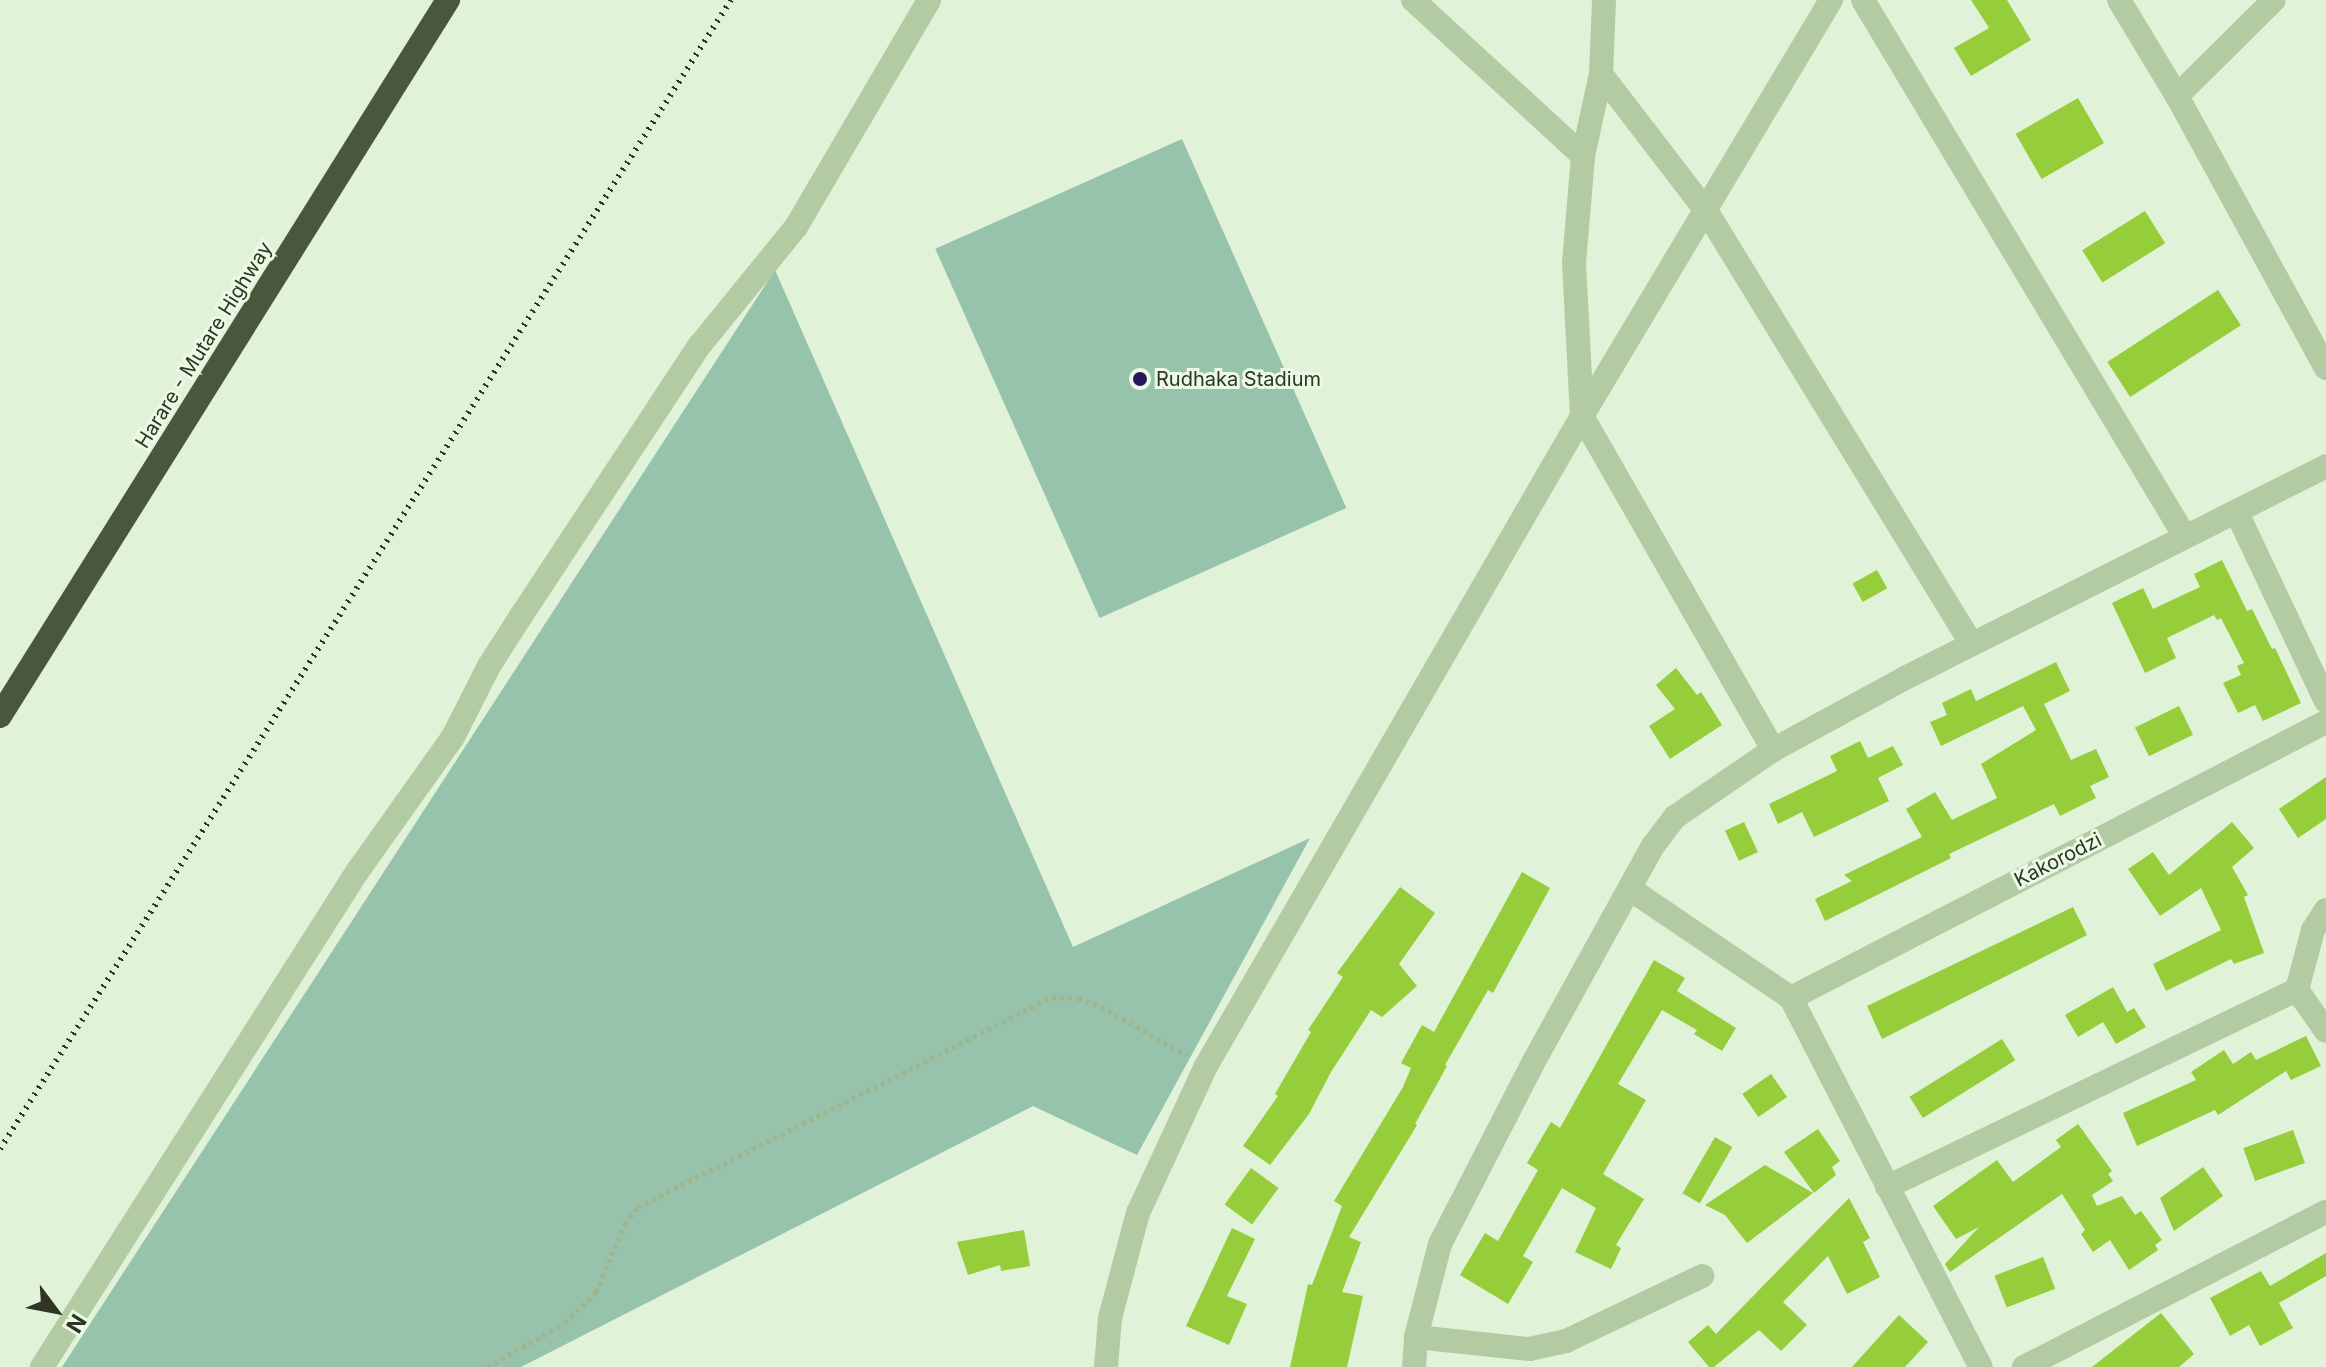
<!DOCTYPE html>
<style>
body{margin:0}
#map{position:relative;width:2326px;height:1367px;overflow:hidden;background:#e0f2d7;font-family:Inter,sans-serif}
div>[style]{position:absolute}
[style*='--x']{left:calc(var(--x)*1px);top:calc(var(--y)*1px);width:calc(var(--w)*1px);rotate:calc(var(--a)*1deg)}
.green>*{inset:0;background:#97c2ab;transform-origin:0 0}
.building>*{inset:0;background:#95cd3b;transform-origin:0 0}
.path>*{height:5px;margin-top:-2.5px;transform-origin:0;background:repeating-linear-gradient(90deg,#9fb68d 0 4px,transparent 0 8px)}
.minor>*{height:24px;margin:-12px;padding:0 12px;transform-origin:12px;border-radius:12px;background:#b3cba3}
.highway>*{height:24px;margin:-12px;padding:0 12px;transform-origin:12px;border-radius:12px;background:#4b573c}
.rail>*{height:6px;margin-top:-3px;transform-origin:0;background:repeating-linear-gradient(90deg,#2e3525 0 2px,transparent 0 8px)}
.dots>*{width:22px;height:22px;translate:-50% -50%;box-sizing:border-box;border:4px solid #ebfae4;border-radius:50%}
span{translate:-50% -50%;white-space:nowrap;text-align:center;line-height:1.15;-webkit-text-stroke:6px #ebfae4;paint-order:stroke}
.street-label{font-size:20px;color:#2e3525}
.poi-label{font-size:20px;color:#2e3525}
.left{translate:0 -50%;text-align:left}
.north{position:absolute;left:16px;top:1271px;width:80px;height:80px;-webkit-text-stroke:6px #ebfae4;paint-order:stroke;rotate:122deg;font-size:22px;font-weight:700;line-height:32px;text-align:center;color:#2e3525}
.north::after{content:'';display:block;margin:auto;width:28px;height:36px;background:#2e3525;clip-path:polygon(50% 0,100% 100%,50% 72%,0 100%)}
</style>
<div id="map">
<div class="green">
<i style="left:1182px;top:139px;width:404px;height:270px;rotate:66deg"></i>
<i style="clip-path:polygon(775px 270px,1073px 947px,1310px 838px,1137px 1155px,1033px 1106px,521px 1367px,62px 1367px)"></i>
</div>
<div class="building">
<i style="clip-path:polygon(1971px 0,2007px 0,2031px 40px,1971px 76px,1954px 48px,1989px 28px)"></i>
<i style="left:2078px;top:98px;width:52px;height:72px;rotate:60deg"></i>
<i style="left:2145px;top:211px;width:38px;height:74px;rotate:58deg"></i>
<i style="left:2218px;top:290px;width:42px;height:132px;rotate:57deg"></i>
<i style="clip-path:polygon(2222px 560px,2247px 611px,2252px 609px,2272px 649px,2275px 648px,2301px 703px,2263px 721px,2255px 705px,2238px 713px,2223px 683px,2241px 675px,2237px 666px,2244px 663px,2221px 618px,2217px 620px,2214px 615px,2167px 638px,2176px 658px,2145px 673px,2112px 603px,2143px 588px,2153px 609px,2200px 587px,2194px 574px)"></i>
<i style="left:1877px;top:570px;width:21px;height:28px;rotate:61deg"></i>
<i style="clip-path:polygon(2056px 662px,2070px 691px,2044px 704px,2071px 760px,2096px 749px,2109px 777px,2090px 786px,2096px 798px,2060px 816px,2054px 804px,1949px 854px,1951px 858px,1825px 921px,1815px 899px,1852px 881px,1844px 875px,1922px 837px,1906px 809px,1935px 792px,1952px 820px,1997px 798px,1981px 764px,2036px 730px,2023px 706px,1941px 746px,1930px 722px,1947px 715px,1942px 703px,1971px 689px,1976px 701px)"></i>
<i style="clip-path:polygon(1676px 668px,1697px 695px,1701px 692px,1722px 725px,1670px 759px,1649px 726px,1675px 709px,1656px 685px)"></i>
<i style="left:2179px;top:706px;width:32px;height:49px;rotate:64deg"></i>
<i style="clip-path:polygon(1860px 741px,1868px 758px,1893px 746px,1903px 765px,1878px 778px,1889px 801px,1814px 837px,1802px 812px,1778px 824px,1769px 804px,1837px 771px,1830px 756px)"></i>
<i style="clip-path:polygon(2326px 777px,2326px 819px,2298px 838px,2279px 809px)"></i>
<i style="left:1744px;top:822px;width:33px;height:21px;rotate:65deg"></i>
<i style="clip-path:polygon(2232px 822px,2254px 848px,2232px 867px,2248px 895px,2244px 897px,2264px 953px,2234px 964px,2231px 959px,2166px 991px,2153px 964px,2221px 930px,2201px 888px,2160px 916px,2128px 869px,2153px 852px,2169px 875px)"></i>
<i style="clip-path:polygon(1522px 872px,1550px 888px,1493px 993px,1488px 990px,1445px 1065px,1447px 1066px,1415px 1124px,1417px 1125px,1349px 1237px,1361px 1242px,1342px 1292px,1363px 1296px,1347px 1367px,1290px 1367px,1308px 1284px,1312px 1285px,1342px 1206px,1334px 1201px,1403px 1087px,1411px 1068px,1401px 1063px,1422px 1025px,1434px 1032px)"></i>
<i style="clip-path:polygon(1400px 887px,1435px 913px,1399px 964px,1417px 986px,1382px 1017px,1371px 1010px,1331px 1072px,1309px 1114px,1270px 1165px,1243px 1146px,1278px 1096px,1275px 1094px,1311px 1032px,1308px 1030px,1343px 977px,1337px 973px)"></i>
<i style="clip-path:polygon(2073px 907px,2087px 935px,1882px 1039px,1867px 1006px)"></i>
<i style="clip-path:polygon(1654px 960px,1685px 978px,1677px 991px,1736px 1028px,1722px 1051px,1694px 1034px,1697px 1030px,1662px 1010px,1618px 1084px,1646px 1100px,1603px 1174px,1644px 1199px,1616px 1245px,1621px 1248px,1611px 1269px,1575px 1252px,1596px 1208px,1562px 1188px,1523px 1256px,1533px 1262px,1508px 1304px,1460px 1275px,1485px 1233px,1498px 1241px,1538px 1170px,1527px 1163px,1551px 1122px,1560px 1128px)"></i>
<i style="clip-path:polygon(2113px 987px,2127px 1012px,2134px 1008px,2146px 1027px,2116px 1044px,2103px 1022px,2078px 1037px,2065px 1015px)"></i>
<i style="clip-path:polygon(2306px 1036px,2321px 1066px,2291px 1080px,2286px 1071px,2218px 1115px,2215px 1110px,2137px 1146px,2123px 1113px,2196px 1080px,2191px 1072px,2224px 1050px,2233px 1064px,2251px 1052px,2256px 1060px)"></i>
<i style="left:2002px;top:1039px;width:25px;height:109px;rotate:58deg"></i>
<i style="left:1771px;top:1074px;width:28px;height:35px;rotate:55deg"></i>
<i style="clip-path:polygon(2078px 1124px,2112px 1171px,2108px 1174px,2113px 1181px,2092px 1195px,2097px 1206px,2122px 1196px,2135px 1215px,2141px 1211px,2162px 1240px,2155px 1245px,2158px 1250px,2129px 1270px,2110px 1240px,2093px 1252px,2081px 1234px,2085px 1230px,2062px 1194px,1950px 1272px,1945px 1264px,1979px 1227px,1956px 1239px,1933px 1206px,1997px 1160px,2013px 1182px,2061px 1147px,2056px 1140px)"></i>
<i style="clip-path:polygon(1818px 1129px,1840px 1161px,1832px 1167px,1836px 1175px,1814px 1193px,1784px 1152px)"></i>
<i style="left:2293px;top:1130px;width:35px;height:53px;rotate:70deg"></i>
<i style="left:1715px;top:1137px;width:20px;height:65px;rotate:30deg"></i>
<i style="clip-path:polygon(1765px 1165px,1813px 1193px,1747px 1243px,1725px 1215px,1705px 1205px)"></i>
<i style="clip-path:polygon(2203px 1167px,2223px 1196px,2174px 1231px,2160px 1198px)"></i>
<i style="left:1251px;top:1168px;width:34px;height:45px;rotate:36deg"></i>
<i style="clip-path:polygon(1849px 1198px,1870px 1238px,1863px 1242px,1880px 1277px,1847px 1294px,1828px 1256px,1783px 1302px,1807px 1325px,1781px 1351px,1759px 1330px,1714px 1367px,1709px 1367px,1688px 1342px,1708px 1325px,1716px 1334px)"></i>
<i style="clip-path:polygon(1232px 1228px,1255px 1239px,1227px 1296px,1247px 1304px,1229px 1345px,1186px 1326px)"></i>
<i style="clip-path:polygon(1024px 1230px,1030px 1266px,1001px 1271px,1000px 1265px,968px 1275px,957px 1242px)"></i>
<i style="clip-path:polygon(2326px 1253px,2326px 1276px,2279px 1303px,2293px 1328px,2260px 1346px,2249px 1325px,2230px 1336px,2210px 1298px,2261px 1271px,2270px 1286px)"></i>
<i style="left:2043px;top:1257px;width:34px;height:52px;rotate:69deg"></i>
<i style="clip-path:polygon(2161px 1313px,2194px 1354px,2179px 1367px,2092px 1367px)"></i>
<i style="clip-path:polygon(1899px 1315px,1928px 1342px,1905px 1367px,1852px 1367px)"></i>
</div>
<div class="path">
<i style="--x:487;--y:1367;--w:90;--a:-29.4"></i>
<i style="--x:565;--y:1323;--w:44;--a:-45"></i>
<i style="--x:596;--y:1292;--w:74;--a:-66.9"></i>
<i style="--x:625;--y:1224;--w:21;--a:-53"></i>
<i style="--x:638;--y:1207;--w:464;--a:-26.9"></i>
<i style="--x:1052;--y:997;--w:26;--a:2"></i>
<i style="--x:1078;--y:998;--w:25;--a:21"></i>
<i style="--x:1101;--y:1007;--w:98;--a:29.2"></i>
</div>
<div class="minor">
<i style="--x:1413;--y:0;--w:231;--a:42.5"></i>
<i style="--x:1604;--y:0;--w:74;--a:92.3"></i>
<i style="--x:1601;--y:74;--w:174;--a:52.5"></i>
<i style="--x:1707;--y:212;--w:505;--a:58.51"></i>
<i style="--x:1863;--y:0;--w:624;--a:59.04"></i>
<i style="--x:2119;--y:0;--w:112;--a:58.9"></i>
<i style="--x:2177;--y:96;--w:310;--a:61.3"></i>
<i style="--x:1601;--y:74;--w:84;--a:102.4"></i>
<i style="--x:1583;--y:156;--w:107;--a:94.8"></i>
<i style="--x:1574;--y:263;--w:153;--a:87"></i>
<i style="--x:1582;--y:416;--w:385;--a:60.2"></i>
<i style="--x:2177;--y:96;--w:136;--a:-44.7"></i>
<i style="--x:2237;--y:513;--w:208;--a:64.7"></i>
<i style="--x:1630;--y:889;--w:194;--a:34.1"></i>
<i style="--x:1791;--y:998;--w:415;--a:62.8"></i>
<i style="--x:2297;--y:990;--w:62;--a:-75.1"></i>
<i style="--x:2313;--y:930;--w:24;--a:-57"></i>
<i style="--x:1791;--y:998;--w:602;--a:-27.29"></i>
<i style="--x:1887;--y:1187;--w:455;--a:-25.7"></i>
<i style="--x:2297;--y:990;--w:50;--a:54.7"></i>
<i style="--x:1416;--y:1337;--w:114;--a:6.1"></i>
<i style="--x:1529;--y:1349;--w:38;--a:-12"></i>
<i style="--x:1566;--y:1341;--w:151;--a:-25.5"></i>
<i style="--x:42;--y:1367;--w:587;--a:-57.53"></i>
<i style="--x:357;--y:872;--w:166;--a:-54.6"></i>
<i style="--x:453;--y:737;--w:80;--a:-63.1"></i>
<i style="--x:489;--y:666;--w:59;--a:-57.4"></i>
<i style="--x:521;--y:616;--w:325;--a:-56.6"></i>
<i style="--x:700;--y:345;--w:152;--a:-50.9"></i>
<i style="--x:796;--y:227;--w:263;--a:-59.6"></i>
<i style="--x:1106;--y:1367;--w:49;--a:-85.3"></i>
<i style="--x:1110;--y:1318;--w:109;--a:-75.1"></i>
<i style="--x:1138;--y:1213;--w:162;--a:-65.2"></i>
<i style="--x:1206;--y:1066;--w:751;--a:-59.95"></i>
<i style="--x:1582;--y:416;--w:485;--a:-59.1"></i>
<i style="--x:1414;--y:1367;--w:30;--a:-86"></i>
<i style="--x:1416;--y:1337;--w:96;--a:-75.5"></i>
<i style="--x:1440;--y:1244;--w:203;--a:-62.8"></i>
<i style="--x:1533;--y:1063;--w:248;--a:-61.1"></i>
<i style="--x:1653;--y:846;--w:36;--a:-53"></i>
<i style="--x:1675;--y:817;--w:119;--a:-34.4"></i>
<i style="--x:1773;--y:750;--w:150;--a:-28.6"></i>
<i style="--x:1905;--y:678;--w:471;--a:-26.7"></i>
<i style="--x:2024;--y:1367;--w:339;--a:-27.2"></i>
</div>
<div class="highway">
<i style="--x:0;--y:716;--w:845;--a:-57.97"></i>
</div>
<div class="rail">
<i style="--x:0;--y:1149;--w:1362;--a:-57.54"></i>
</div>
<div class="dots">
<i style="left:1140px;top:379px;background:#261959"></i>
</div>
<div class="street-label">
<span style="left:204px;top:345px;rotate:-58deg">Harare - Mutare Highway</span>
<span style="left:2058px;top:860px;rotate:-27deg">Kakorodzi</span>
</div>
<div class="poi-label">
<span class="left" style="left:1156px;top:379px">Rudhaka Stadium</span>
</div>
<div class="north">N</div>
</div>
